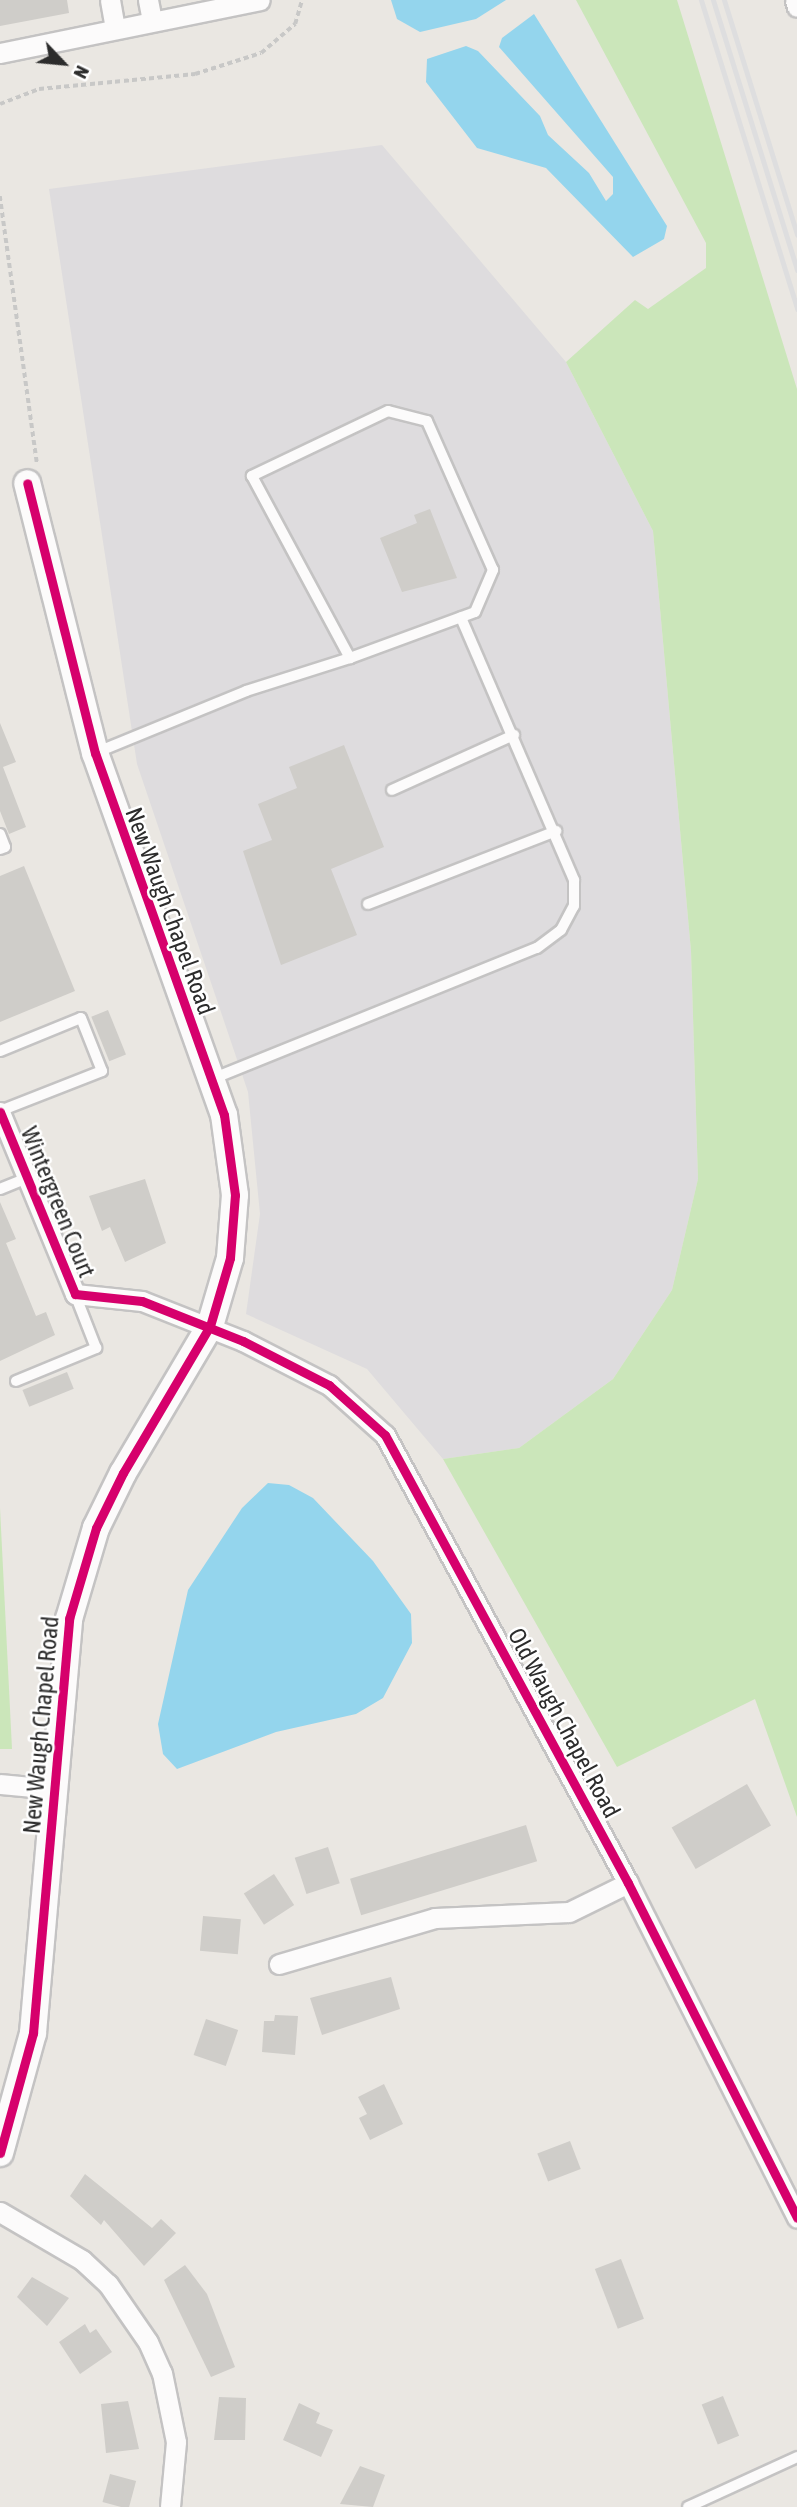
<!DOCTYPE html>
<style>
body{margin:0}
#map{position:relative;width:797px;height:2507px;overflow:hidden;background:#eae7e2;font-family:"Asap Condensed",sans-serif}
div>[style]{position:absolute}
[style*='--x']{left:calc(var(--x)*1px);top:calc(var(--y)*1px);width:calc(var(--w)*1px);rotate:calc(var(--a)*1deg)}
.industrial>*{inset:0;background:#dedcde}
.green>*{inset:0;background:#cbe6ba}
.water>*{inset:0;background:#94d5ed}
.building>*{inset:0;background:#cfcdc9;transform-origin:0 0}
.path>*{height:3.5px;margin-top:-1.75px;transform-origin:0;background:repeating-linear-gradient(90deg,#c8c8c7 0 5px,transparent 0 8.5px)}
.roads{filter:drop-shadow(2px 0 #c4c3c3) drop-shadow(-2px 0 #c4c3c3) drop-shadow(0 2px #c4c3c3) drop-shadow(0 -2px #c4c3c3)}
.lane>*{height:10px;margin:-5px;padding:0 5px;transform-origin:5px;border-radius:5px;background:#fcfbfb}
.street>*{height:19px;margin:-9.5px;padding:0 9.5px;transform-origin:9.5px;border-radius:9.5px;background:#fcfbfb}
.secondary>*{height:26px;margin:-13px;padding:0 13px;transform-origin:13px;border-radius:13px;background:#fcfbfb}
.rail>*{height:5px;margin:-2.5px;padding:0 2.5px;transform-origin:2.5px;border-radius:2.5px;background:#dededf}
.cycleway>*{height:9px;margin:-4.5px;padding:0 4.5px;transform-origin:4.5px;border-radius:4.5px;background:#d6006c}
span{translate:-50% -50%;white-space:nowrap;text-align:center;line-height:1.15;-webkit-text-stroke:5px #fff;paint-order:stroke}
.street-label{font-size:24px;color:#2c2c2c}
.north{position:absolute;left:28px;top:28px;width:70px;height:70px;-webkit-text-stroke:5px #fff;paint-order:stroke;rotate:116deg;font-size:19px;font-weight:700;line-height:28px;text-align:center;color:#2c2c2c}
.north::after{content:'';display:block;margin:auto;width:24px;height:32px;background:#2c2c2c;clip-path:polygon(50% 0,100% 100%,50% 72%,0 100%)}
</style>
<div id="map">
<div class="industrial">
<i style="clip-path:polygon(382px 145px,566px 362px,653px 531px,691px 951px,698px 1179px,672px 1290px,613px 1379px,519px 1448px,443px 1459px,367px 1369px,246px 1314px,260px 1214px,248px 1092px,137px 764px,49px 189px)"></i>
</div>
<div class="green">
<i style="clip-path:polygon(576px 0,677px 0,797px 389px,797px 1817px,755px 1699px,617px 1767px,443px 1459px,519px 1448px,613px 1379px,672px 1290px,698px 1179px,691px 951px,653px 531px,566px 362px,635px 300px,648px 309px,706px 268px,706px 243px)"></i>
<i style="clip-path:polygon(0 1508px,12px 1749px,0 1749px)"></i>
</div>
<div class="water">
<i style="clip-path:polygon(391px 0,506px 0,476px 19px,420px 32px,397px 19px)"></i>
<i style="clip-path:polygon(534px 14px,667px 226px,664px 239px,633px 257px,546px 168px,477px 148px,426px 82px,427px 59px,466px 46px,478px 51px,540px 116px,548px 135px,589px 173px,606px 201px,613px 194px,613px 177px,499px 47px,502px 38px)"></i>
<i style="clip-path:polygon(268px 1483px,289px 1485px,313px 1498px,373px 1561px,411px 1614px,412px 1643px,383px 1698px,356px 1714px,276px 1732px,177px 1769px,163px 1754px,158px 1724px,188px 1590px,242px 1508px)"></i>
</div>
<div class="building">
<i style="clip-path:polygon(0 0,67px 0,69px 13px,0 26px)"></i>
<i style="clip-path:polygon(430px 509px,457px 578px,402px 592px,380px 538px,417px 523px,414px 515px)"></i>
<i style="clip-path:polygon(0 723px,16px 762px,3px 767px,26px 827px,9px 834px,0 811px)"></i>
<i style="clip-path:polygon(344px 745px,384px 847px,331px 869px,357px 935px,281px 965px,243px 851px,272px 840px,258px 804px,297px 788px,289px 767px)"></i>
<i style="clip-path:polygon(24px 866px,75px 991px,0 1022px,0 876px)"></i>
<i style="left:108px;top:1010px;width:48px;height:18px;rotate:68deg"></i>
<i style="clip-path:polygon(145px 1179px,166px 1243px,125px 1262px,110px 1227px,102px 1231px,89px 1196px)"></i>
<i style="clip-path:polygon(0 1202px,16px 1239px,6px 1243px,36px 1316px,46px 1312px,55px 1335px,0 1361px)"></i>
<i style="left:67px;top:1372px;width:18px;height:48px;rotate:68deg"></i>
<i style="left:747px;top:1784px;width:48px;height:87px;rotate:60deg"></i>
<i style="left:526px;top:1825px;width:38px;height:184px;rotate:73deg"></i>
<i style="left:328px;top:1847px;width:38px;height:35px;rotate:72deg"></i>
<i style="left:274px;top:1874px;width:37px;height:36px;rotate:57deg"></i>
<i style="left:203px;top:1916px;width:38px;height:35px;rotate:5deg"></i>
<i style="clip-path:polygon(391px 1977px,400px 2009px,322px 2035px,310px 1998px)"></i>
<i style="clip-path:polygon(275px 2015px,298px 2016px,295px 2055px,262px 2052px,264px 2021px,274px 2021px)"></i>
<i style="left:206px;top:2019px;width:34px;height:38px;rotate:19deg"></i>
<i style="clip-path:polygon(384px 2084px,403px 2124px,370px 2140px,359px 2118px,367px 2114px,358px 2097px)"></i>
<i style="left:570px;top:2141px;width:30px;height:35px;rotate:69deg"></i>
<i style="clip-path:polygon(85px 2174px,152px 2228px,161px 2219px,176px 2233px,144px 2266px,104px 2220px,101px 2225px,70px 2196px)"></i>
<i style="left:621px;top:2259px;width:64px;height:28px;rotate:69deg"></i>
<i style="clip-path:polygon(185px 2265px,207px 2294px,235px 2367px,211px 2377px,164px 2280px)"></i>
<i style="clip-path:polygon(32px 2277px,69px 2298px,47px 2326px,17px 2297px)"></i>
<i style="clip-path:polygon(85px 2324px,90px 2333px,96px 2329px,112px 2352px,80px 2374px,59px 2342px)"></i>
<i style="left:723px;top:2396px;width:43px;height:23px;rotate:68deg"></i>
<i style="clip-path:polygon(219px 2397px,246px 2398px,245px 2440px,214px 2440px)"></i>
<i style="clip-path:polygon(128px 2401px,139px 2449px,106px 2453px,101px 2404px)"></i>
<i style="clip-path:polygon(299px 2403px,320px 2413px,316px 2423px,333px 2430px,321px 2457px,283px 2440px)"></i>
<i style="clip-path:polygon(360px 2466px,385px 2475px,373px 2507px,340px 2504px)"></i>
<i style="left:110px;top:2474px;width:27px;height:29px;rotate:15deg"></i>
</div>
<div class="path">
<i style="--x:0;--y:104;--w:42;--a:-21"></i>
<i style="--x:39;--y:89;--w:157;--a:-5.5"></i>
<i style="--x:195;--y:74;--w:69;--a:-17.7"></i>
<i style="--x:261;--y:53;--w:45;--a:-40.5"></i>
<i style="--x:295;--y:24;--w:25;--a:-74"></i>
<i style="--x:0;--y:196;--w:270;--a:82.1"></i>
</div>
<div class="roads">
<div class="lane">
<i style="--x:95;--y:753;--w:163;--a:-22.3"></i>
<i style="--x:246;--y:691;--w:109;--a:-17.6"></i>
<i style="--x:350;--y:658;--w:133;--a:-20.2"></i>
<i style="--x:475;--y:612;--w:46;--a:-66.8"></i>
<i style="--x:493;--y:570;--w:163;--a:-113.9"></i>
<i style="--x:427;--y:421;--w:40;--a:-165.6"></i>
<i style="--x:388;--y:411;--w:151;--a:154.5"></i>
<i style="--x:252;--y:476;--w:207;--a:61.7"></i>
<i style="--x:392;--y:790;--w:134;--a:-24.3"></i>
<i style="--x:0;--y:834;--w:14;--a:69"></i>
<i style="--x:5;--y:847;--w:5;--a:158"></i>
<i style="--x:368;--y:904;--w:202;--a:-21.2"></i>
<i style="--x:0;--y:1051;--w:87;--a:-22.2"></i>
<i style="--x:81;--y:1018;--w:57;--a:68.4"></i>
<i style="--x:102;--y:1071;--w:110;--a:158.6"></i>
<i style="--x:212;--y:1079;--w:350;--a:-22"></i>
<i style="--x:537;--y:948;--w:30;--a:-37"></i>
<i style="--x:561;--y:930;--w:27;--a:-62"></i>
<i style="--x:574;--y:906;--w:26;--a:-90"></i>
<i style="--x:574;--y:880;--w:286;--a:-113.3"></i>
<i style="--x:0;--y:1189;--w:29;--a:-22"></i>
<i style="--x:16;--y:1381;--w:87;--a:-22.4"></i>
<i style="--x:96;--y:1348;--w:58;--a:-111.3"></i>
<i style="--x:688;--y:2507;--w:120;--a:-24.6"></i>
</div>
<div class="street">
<i style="--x:110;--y:0;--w:29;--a:80"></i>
<i style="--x:148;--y:0;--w:21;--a:79"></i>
<i style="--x:795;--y:0;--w:7;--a:74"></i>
<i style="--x:0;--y:53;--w:265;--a:-11.5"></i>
<i style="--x:0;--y:1112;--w:197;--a:67.6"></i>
<i style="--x:75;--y:1294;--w:67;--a:6"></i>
<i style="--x:142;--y:1301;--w:109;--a:21.6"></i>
<i style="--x:243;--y:1341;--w:97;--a:27.1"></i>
<i style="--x:329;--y:1385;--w:75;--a:41.8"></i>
<i style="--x:385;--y:1435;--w:510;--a:61.52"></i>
<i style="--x:628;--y:1883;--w:375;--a:63.2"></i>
<i style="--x:0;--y:1784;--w:53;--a:5.4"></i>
<i style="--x:279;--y:1964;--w:163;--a:-16.4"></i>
<i style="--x:435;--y:1918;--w:134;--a:-2.6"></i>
<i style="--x:569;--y:1912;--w:66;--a:-26.2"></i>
<i style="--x:0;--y:2212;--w:95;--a:30.3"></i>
<i style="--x:82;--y:2260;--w:35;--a:43"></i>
<i style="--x:108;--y:2284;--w:70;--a:55.4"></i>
<i style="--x:148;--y:2342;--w:34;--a:66"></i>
<i style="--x:162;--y:2373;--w:70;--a:78.5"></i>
<i style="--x:176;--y:2442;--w:65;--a:95.3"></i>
</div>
<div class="secondary">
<i style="--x:0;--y:2153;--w:124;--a:-74.6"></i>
<i style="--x:33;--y:2033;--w:416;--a:-85"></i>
<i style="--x:69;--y:1619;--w:95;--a:-73.5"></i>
<i style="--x:96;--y:1528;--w:61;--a:-63.9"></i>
<i style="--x:123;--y:1473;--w:171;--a:-59.4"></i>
<i style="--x:210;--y:1326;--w:71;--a:-73.6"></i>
<i style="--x:230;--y:1258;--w:63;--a:-85.5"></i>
<i style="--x:235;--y:1195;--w:81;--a:-97.8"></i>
<i style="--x:224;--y:1115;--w:384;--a:-109.6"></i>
<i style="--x:95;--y:753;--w:278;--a:-104.1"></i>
</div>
</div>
<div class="rail">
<i style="--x:701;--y:0;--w:324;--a:72.7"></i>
<i style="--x:713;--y:0;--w:283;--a:72.7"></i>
<i style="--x:724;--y:0;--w:246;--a:72.7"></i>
</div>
<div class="cycleway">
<i style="--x:0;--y:1112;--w:197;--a:67.6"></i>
<i style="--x:75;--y:1294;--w:67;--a:6"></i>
<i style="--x:142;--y:1301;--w:109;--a:21.6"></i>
<i style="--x:243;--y:1341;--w:97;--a:27.1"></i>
<i style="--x:329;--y:1385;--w:75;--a:41.8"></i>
<i style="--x:385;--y:1435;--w:510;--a:61.52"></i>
<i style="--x:628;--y:1883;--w:375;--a:63.2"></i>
<i style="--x:0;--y:2153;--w:124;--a:-74.6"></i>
<i style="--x:33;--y:2033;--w:416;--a:-85"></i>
<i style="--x:69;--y:1619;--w:95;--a:-73.5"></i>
<i style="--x:96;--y:1528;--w:61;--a:-63.9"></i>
<i style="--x:123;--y:1473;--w:171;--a:-59.4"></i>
<i style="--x:210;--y:1326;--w:71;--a:-73.6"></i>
<i style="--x:230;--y:1258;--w:63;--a:-85.5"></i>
<i style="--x:235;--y:1195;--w:81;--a:-97.8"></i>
<i style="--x:224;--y:1115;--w:384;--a:-109.6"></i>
<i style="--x:95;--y:753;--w:278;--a:-104.1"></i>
</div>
<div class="street-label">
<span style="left:170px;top:911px;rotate:70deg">New Waugh Chapel Road</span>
<span style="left:58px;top:1202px;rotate:68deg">Wintergreen Court</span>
<span style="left:564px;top:1723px;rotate:62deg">Old Waugh Chapel Road</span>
<span style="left:41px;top:1725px;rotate:-85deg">New Waugh Chapel Road</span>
</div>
<div class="north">N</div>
</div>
